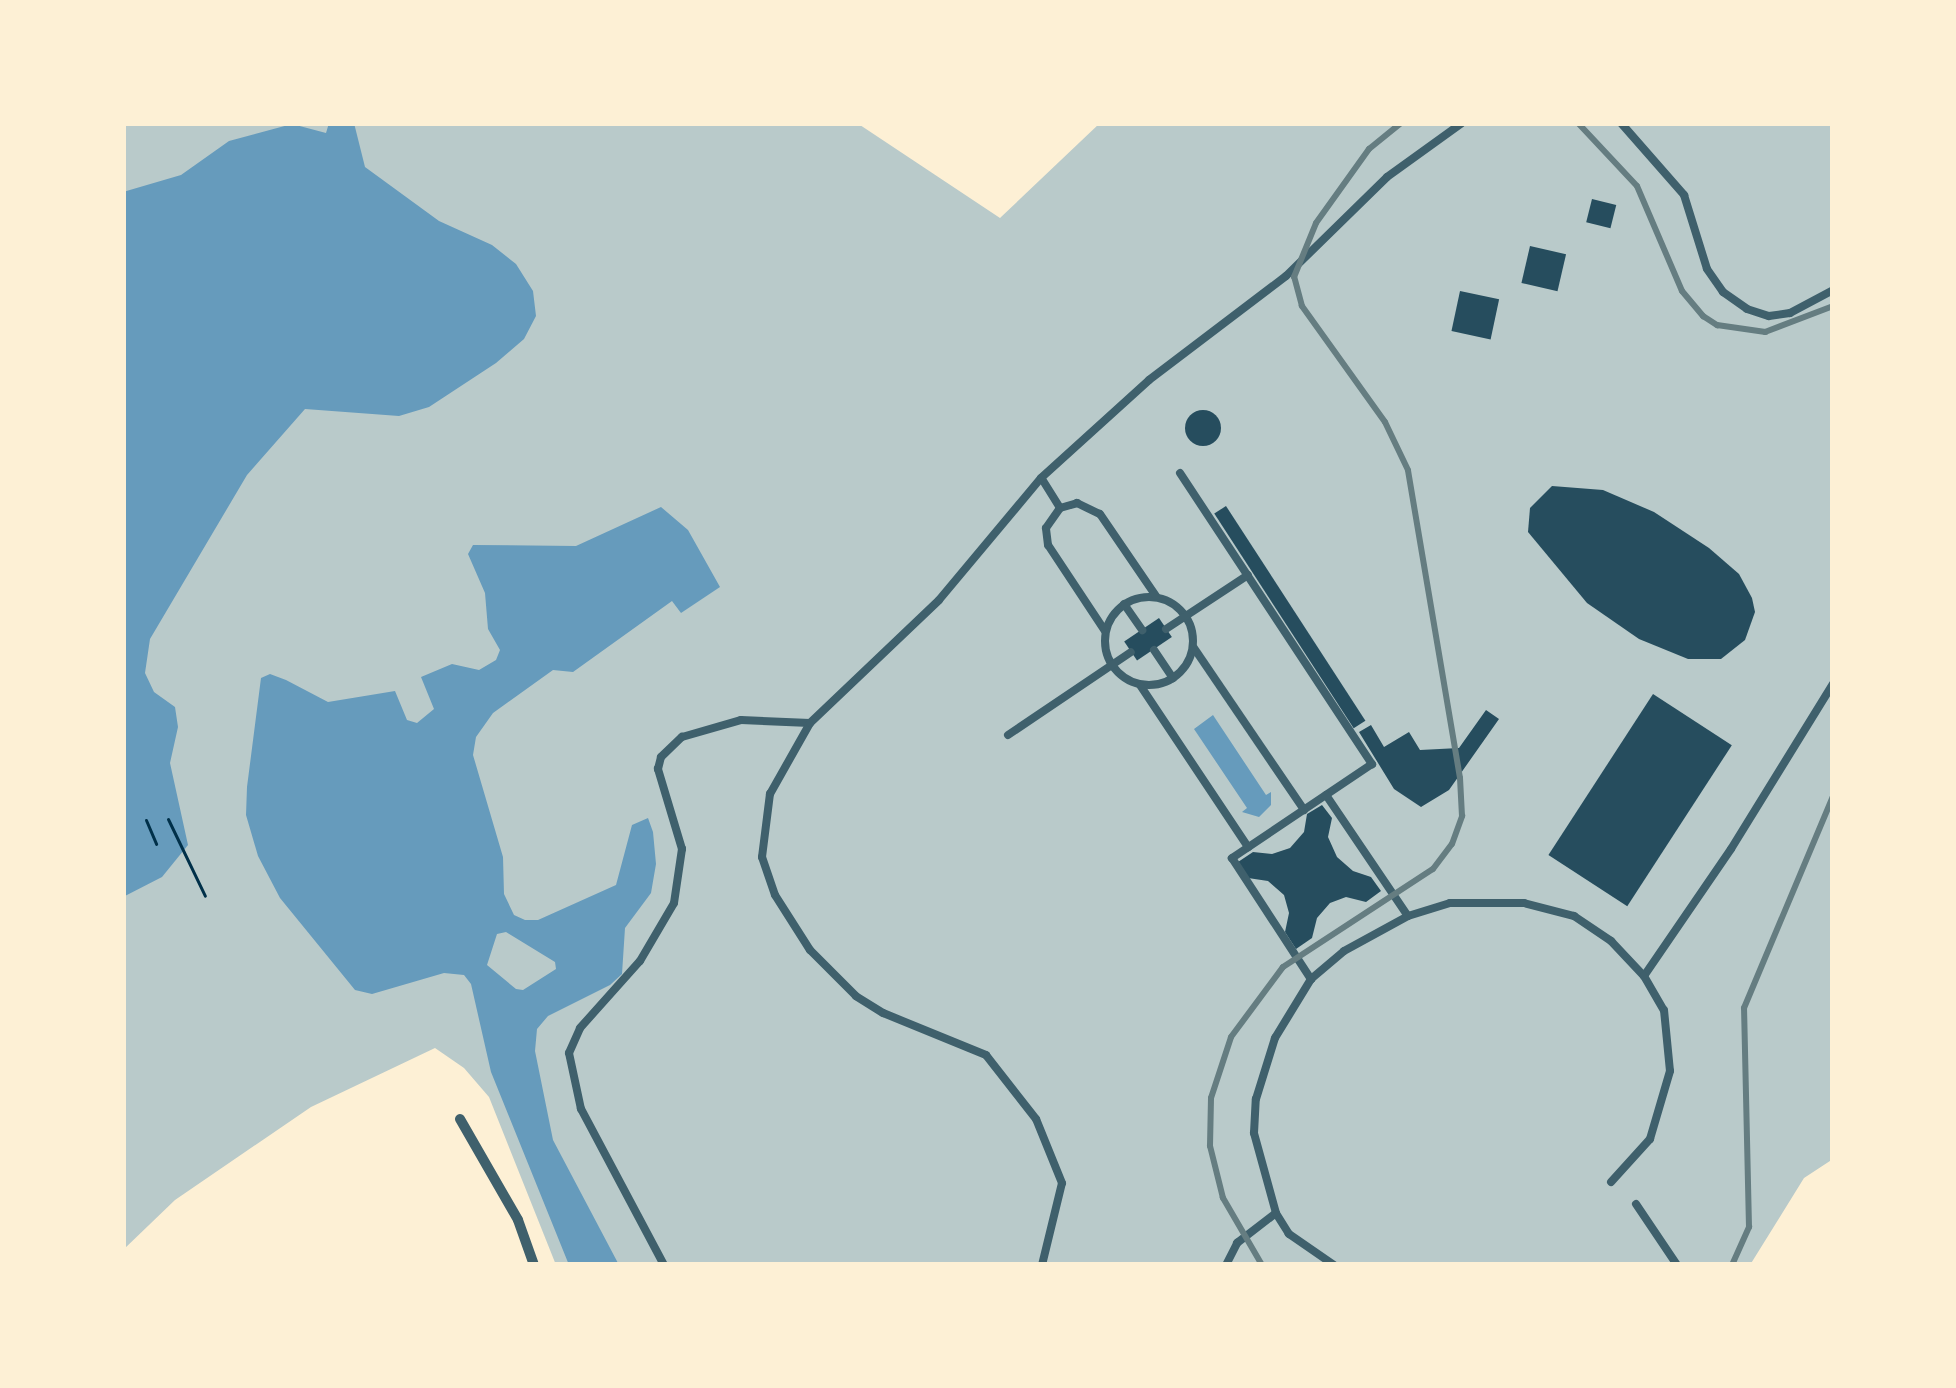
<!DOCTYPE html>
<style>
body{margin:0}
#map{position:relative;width:1956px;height:1388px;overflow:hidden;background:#fdf0d5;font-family:"Public Sans",sans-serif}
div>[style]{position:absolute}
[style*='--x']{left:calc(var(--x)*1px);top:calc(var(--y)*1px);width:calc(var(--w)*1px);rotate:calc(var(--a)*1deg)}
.green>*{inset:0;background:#b9caca}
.water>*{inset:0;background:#669bbc}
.building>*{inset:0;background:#264d5e;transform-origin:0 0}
.round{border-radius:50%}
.path>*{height:3px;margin:-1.5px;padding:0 1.5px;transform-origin:1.5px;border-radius:1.5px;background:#003049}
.pedestrian>*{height:8px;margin:-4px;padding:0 4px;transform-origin:4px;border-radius:4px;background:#3f606c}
.pedestrian>.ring{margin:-4px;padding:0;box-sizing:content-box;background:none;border:8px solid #3f606c;border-radius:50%}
.minor>*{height:10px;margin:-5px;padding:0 5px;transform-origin:5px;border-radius:5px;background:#3f606c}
.rail>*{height:6px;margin:-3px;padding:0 3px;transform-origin:3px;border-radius:3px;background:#657d81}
span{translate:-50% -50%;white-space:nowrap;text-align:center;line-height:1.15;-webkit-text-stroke:12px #fdf0d5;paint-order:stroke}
.frame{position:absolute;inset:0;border:126px solid #fdf0d5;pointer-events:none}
</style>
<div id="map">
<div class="green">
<i style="clip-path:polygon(123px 123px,857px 123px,1000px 218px,1100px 123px,1833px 123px,1833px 1159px,1804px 1178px,1750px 1265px,556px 1265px,489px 1097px,464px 1068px,435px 1048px,311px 1107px,175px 1200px,123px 1250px)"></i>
</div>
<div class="water">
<i style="clip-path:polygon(329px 123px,354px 123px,365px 167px,439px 221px,492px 245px,516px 264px,533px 291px,536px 316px,524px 339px,496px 363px,429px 407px,399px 416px,305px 409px,247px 475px,150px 639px,145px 673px,154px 692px,175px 707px,178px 727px,170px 763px,188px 845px,162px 877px,123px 897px,123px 192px,181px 175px,229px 141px,292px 124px,326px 133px)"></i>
<i style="clip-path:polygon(evenodd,661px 507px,688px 530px,720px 587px,681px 613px,672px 601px,573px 672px,553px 670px,493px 713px,476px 737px,473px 755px,503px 857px,504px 894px,514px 915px,525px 920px,538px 920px,616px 885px,632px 825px,648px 818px,653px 832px,656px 864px,651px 893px,625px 928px,622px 974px,610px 985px,548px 1016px,537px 1029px,535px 1051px,553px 1140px,619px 1265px,569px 1265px,491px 1072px,471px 984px,464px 975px,444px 973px,372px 994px,355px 990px,280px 898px,258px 856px,246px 815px,247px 787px,261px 678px,270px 674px,286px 680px,328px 702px,395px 691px,407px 720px,417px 723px,434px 709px,421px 677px,452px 664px,479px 670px,496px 660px,500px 650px,488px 629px,485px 593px,468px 554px,473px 545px,576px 546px,661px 507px,506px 932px,555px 962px,556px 969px,523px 990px,516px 989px,487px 965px,497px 934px,506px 932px)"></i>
<i style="clip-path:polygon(1213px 715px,1266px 795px,1271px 792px,1271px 805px,1259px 817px,1242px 812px,1247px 808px,1194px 729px)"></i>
</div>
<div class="building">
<i style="left:1592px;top:199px;width:25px;height:24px;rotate:14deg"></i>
<i style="left:1530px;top:246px;width:37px;height:38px;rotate:13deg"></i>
<i style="left:1460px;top:291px;width:40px;height:41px;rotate:12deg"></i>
<i class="round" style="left:1185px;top:410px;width:36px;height:36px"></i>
<i style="clip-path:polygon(1552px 486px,1603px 490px,1654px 512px,1709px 548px,1739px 574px,1752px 598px,1755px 612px,1745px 640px,1721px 659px,1688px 659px,1639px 639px,1587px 603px,1528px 532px,1530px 508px)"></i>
<i style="left:1226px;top:506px;width:256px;height:14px;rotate:57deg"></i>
<i style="left:1159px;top:618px;width:23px;height:42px;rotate:56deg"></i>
<i style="left:1653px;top:694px;width:94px;height:192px;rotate:33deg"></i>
<i style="clip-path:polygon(1486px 710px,1499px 719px,1449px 790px,1421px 807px,1394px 789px,1359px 732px,1371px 725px,1384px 747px,1409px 732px,1420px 750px,1459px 748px)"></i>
<i style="clip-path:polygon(1322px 805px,1332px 818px,1328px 837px,1337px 857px,1353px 871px,1371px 877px,1381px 891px,1366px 902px,1346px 897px,1330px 903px,1317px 918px,1312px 938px,1296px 949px,1285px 932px,1289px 913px,1284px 895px,1268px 881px,1248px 878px,1238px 862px,1253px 852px,1272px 854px,1290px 848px,1304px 832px,1307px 814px)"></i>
</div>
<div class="path">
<i style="--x:168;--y:819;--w:85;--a:64.3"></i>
<i style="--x:146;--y:820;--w:26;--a:67"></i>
</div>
<div class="pedestrian">
<i style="--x:1621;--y:123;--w:96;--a:48.8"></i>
<i style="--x:1684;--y:195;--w:77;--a:72.7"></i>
<i style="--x:1707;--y:269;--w:28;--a:55"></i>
<i style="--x:1723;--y:292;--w:29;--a:35"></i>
<i style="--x:1747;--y:309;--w:23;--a:18"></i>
<i style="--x:1769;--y:316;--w:21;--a:-8"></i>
<i style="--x:1790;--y:313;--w:49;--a:-28.1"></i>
<i style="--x:1180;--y:473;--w:349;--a:56.6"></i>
<i style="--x:1372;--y:764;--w:169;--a:146.1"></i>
<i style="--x:1232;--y:858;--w:145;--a:56.9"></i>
<i style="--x:1042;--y:479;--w:34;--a:58"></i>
<i class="ring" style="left:1105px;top:597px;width:80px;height:80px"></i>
<i style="--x:1124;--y:604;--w:32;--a:55"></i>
<i style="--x:1166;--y:629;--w:98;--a:-33.4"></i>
<i style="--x:1105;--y:631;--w:103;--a:-123.5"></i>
<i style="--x:1048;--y:545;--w:17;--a:-97"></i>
<i style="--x:1046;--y:528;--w:24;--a:-55"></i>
<i style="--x:1060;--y:508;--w:18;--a:-16"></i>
<i style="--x:1077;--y:503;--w:25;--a:26"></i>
<i style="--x:1100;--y:514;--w:99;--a:55.7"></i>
<i style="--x:1194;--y:648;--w:196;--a:55.8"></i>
<i style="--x:1154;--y:650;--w:34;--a:56"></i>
<i style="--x:1140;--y:685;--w:195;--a:56.3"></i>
<i style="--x:1008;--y:735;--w:148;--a:-34"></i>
<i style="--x:1326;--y:795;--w:146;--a:55.9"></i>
<i style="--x:1644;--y:976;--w:154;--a:-55.6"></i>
<i style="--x:1731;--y:849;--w:194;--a:-58.3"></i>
<i style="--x:1636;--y:1204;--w:73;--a:56.1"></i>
<i style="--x:664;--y:1265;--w:177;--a:-118"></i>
<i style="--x:581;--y:1109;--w:57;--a:-102.1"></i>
<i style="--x:569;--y:1053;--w:27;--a:-66"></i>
<i style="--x:580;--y:1028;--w:90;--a:-48.2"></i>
<i style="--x:640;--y:961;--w:67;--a:-59.6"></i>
<i style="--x:674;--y:903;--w:55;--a:-81.6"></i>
<i style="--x:682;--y:849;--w:84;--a:-106.7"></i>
<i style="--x:658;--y:769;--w:12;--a:-76"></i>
<i style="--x:661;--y:757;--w:29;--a:-44"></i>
<i style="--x:682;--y:737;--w:61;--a:-16.1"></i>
<i style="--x:741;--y:720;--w:69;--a:2.5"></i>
<i style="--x:1042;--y:1265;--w:84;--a:-76.3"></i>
<i style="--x:1062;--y:1183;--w:69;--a:-112.1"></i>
<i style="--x:1036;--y:1119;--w:81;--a:-128"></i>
<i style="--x:986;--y:1055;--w:111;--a:-157.8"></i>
<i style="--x:883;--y:1013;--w:32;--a:-148"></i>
<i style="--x:856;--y:996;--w:65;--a:-135"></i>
<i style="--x:810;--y:950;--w:65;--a:-122.5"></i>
<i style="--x:775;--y:895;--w:40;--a:-108.9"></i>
<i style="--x:762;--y:857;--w:64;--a:-82.8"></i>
<i style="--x:770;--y:794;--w:81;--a:-60.6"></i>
<i style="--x:810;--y:723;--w:178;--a:-43.6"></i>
<i style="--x:939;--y:600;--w:159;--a:-50.1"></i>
<i style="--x:1041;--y:478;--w:146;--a:-42.2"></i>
<i style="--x:1149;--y:380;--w:172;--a:-37.2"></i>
<i style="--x:1286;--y:276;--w:141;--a:-44.4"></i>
<i style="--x:1387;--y:177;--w:92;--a:-35.8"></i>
<i style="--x:1226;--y:1265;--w:25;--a:-63"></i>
<i style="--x:1237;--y:1243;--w:49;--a:-37.6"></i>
<i style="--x:1334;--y:1265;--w:55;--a:-145.4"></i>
<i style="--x:1289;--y:1234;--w:25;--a:-122"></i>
<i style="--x:1276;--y:1213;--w:83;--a:-105.4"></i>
<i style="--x:1254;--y:1133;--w:34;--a:-87"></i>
<i style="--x:1256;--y:1099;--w:64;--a:-72.7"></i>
<i style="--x:1275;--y:1038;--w:69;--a:-58.6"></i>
<i style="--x:1311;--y:979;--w:43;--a:-40.3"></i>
<i style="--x:1344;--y:951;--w:73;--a:-28.7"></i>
<i style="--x:1408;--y:916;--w:44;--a:-17.2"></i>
<i style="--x:1450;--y:903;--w:74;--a:0"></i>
<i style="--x:1524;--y:903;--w:52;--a:14.6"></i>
<i style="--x:1574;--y:916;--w:45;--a:34"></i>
<i style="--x:1611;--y:941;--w:48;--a:46.7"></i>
<i style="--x:1644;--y:976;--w:39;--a:60"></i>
<i style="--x:1664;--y:1010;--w:61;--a:84.4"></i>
<i style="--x:1670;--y:1071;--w:71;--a:106.4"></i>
<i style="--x:1650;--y:1139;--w:58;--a:132.2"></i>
</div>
<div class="minor">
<i style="--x:460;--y:1119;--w:116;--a:60.1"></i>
<i style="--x:518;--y:1220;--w:48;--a:70.4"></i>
</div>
<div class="rail">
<i style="--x:1578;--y:123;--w:86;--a:46.9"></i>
<i style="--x:1637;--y:186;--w:114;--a:66.8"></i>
<i style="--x:1682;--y:291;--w:33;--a:50"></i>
<i style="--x:1703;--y:316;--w:17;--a:33"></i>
<i style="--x:1717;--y:325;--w:49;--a:8.3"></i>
<i style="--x:1765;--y:332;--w:73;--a:-20.9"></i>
<i style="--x:1262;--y:1265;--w:78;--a:-120.2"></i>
<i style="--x:1223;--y:1198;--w:54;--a:-104"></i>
<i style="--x:1210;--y:1146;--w:48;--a:-88.8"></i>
<i style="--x:1211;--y:1098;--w:64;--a:-71.8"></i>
<i style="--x:1231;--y:1037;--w:87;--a:-53.4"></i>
<i style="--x:1283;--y:967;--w:179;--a:-33.2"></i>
<i style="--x:1433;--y:869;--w:31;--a:-53"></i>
<i style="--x:1452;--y:844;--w:30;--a:-70"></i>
<i style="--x:1462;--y:816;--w:38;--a:-93"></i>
<i style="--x:1460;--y:778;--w:312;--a:-99.6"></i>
<i style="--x:1408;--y:470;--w:53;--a:-115.6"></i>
<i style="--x:1385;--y:422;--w:143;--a:-125.6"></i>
<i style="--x:1302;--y:306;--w:30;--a:-105"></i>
<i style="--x:1294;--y:277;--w:58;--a:-67.8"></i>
<i style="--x:1316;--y:223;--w:91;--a:-54.4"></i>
<i style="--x:1369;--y:149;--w:41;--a:-39.1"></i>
<i style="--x:1732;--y:1265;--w:42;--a:-65.9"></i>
<i style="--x:1749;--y:1227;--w:219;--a:-91.3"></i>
<i style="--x:1744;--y:1008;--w:230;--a:-67.2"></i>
</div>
<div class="frame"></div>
</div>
